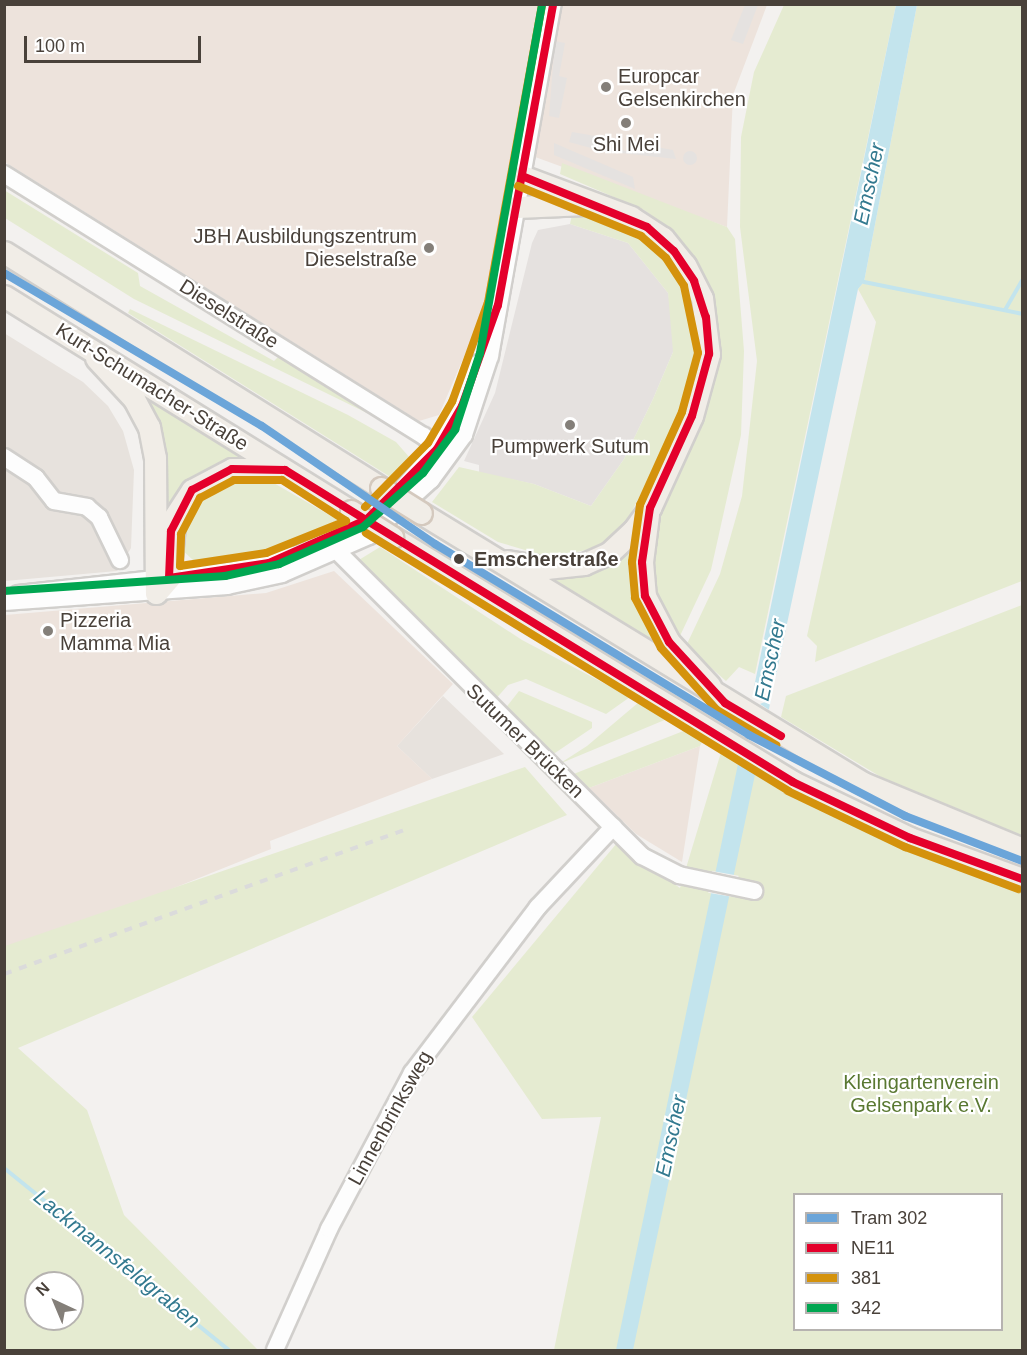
<!DOCTYPE html>
<meta charset="utf-8">
<style>
body{margin:0}
#map{position:relative;width:1027px;height:1355px;overflow:hidden;background:#f3f1ef;font-family:Helvetica,sans-serif}
div>[style]{position:absolute}
[style*='--x']{left:calc(var(--x)*1px);top:calc(var(--y)*1px);width:calc(var(--w)*1px);rotate:calc(var(--a)*1deg)}
.residential>*{inset:0;background:#e7e2dd}
.commercial>*{inset:0;background:#ede3dc}
.industrial>*{inset:0;background:#e5e1df}
.green>*{inset:0;background:#e5ebd1}
.parking>*{inset:0;background:#e5e2e0}
.round{border-radius:50%}
.water>*{inset:0;background:#c3e4ed}
.pier>*{inset:0;background:#f3f1ef;transform-origin:0 0}
.stream>*{height:4px;margin:-2px;padding:0 2px;transform-origin:2px;border-radius:2px;background:#c3e4ed}
.roads{filter:drop-shadow(2px 0 #d1cfcc) drop-shadow(-2px 0 #d1cfcc) drop-shadow(0 2px #d1cfcc) drop-shadow(0 -2px #d1cfcc)}
.minor>*{height:16px;margin:-8px;padding:0 8px;transform-origin:8px;border-radius:8px;background:#fdfdfd}
.major>*{height:21px;margin:-10.5px;padding:0 10.5px;transform-origin:10.5px;border-radius:10.5px;background:#f1ede7}
.rail>*{height:4px;margin-top:-2px;transform-origin:0;background:repeating-linear-gradient(90deg,#dbdbdb 0 8px,transparent 0 16px)}
.bridges{filter:drop-shadow(2px 0 #d4c9be) drop-shadow(-2px 0 #d4c9be) drop-shadow(0 2px #d4c9be) drop-shadow(0 -2px #d4c9be)}
.major-bridge>*{height:21px;margin:-10.5px;padding:0 10.5px;transform-origin:10.5px;border-radius:10.5px;background:#f1ede7}
.bus-1>*{height:8px;margin:-4px;padding:0 4px;transform-origin:4px;border-radius:4px;background:#e4002b}
.bus-2>*{height:8px;margin:-4px;padding:0 4px;transform-origin:4px;border-radius:4px;background:#d4920c}
.bus-3>*{height:8px;margin:-4px;padding:0 4px;transform-origin:4px;border-radius:4px;background:#00a651}
.tram-1>*{height:8px;margin:-4px;padding:0 4px;transform-origin:4px;border-radius:4px;background:#6ba5d9}
.dots>*{width:16px;height:16px;translate:-50% -50%;box-sizing:border-box;border:3px solid #fff;border-radius:50%}
span{translate:-50% -50%;white-space:nowrap;text-align:center;line-height:1.15;-webkit-text-stroke:4.5px #fff;paint-order:stroke}
.poi-label{font-size:20px;color:#49413a}
.left{translate:0 -50%;text-align:left}
.right{translate:-100% -50%;text-align:right}
.street-label{font-size:20px;color:#49413a}
.stop-label{font-size:20px;color:#49413a;font-weight:700}
.park-label{font-size:20px;color:#597831}
.water-label{font-size:21px;color:#32798f;font-style:italic}
.frame{position:absolute;inset:0;border:6px solid #49413a;pointer-events:none}
.legend{position:absolute;left:793px;top:1193px;width:210px;height:138px;box-sizing:border-box;background:#fff;border:2px solid #b6b3b0;margin:0;padding:8px 10px;list-style:none;font-size:18px;color:#49413a}
.legend li{display:flex;align-items:center;gap:12px;height:30px}
.legend b{width:30px;border:2px solid #b6b3b0}
.north{position:absolute;left:24px;top:1271px;width:60px;height:60px;box-sizing:border-box;background:#fff;border:2px solid #b6b3b0;border-radius:50%;rotate:316deg;font-size:16px;font-weight:700;line-height:24px;text-align:center;color:#49413a}
.north::after{content:'';display:block;margin:auto;width:21px;height:27px;background:#847f79;clip-path:polygon(50% 0,100% 100%,50% 72%,0 100%)}
.scale{position:absolute;left:24px;top:36px;width:177px;height:27px;box-sizing:border-box;border:3px solid #49413a;border-top:0;padding-left:8px;font-size:18px;line-height:21px;white-space:nowrap;color:#49413a;-webkit-text-stroke:4px #fff;paint-order:stroke}
</style>
<div id="map">
<div class="residential">
<i style="clip-path:polygon(4px 333px,83px 382px,108px 406px,123px 431px,134px 470px,131px 548px,117px 571px,5px 581px)"></i>
<i style="clip-path:polygon(443px 696px,504px 754px,432px 779px,397px 746px)"></i>
</div>
<div class="commercial">
<i style="clip-path:polygon(4px 5px,767px 5px,733px 95px,727px 227px,516px 150px,498px 254px,477px 326px,439px 415px,419px 421px,5px 162px)"></i>
<i style="clip-path:polygon(334px 571px,453px 684px,397px 746px,432px 779px,270px 841px,271px 849px,5px 956px,5px 615px,266px 593px)"></i>
<i style="clip-path:polygon(700px 746px,682px 862px,636px 834px,589px 788px)"></i>
</div>
<div class="industrial">
<i style="clip-path:polygon(570px 224px,628px 243px,668px 293px,675px 329px,673px 352px,653px 399px,624px 459px,591px 506px,534px 484px,479px 473px,479px 465px,464px 461px,495px 393px,532px 243px,538px 230px)"></i>
</div>
<div class="green">
<i style="clip-path:polygon(784px 5px,896px 5px,755px 674px,739px 667px,726px 681px,686px 646px,720px 574px,742px 496px,757px 361px,740px 227px,741px 137px,754px 72px)"></i>
<i style="clip-path:polygon(917px 5px,1022px 5px,1022px 581px,815px 662px,817px 646px,807px 636px,876px 322px,858px 289px,864px 282px)"></i>
<i style="clip-path:polygon(562px 163px,727px 227px,735px 239px,744px 351px,741px 435px,711px 570px,679px 638px,660px 610px,651px 574px,656px 521px,718px 371px,714px 302px,692px 257px,663px 224px,644px 210px,560px 174px)"></i>
<i style="clip-path:polygon(4px 190px,138px 273px,140px 286px,274px 361px,279px 356px,371px 415px,134px 299px,5px 218px)"></i>
<i style="clip-path:polygon(573px 210px,628px 225px,675px 266px,692px 298px,699px 353px,682px 412px,626px 523px,602px 546px,552px 558px,498px 542px,432px 502px,459px 467px,534px 484px,591px 506px,624px 459px,653px 399px,673px 352px,668px 293px,628px 243px,570px 224px)"></i>
<i style="clip-path:polygon(130px 309px,348px 415px,396px 442px,410px 458px,392px 478px,128px 313px)"></i>
<i style="clip-path:polygon(128px 380px,254px 458px,210px 468px,191px 480px,165px 517px,162px 478px)"></i>
<i style="clip-path:polygon(242px 476px,265px 478px,338px 520px,264px 554px,194px 561px,180px 548px,184px 515px,196px 496px)"></i>
<i style="clip-path:polygon(633px 541px,637px 601px,660px 649px,538px 574px)"></i>
<i style="clip-path:polygon(380px 547px,522px 640px,630px 697px,606px 714px,526px 679px,508px 685px,494px 701px,354px 563px)"></i>
<i style="clip-path:polygon(1022px 605px,1022px 837px,989px 828px,886px 780px,781px 717px,786px 696px)"></i>
<i style="clip-path:polygon(519px 691px,592px 722px,592px 728px,552px 755px,504px 710px)"></i>
<i style="clip-path:polygon(639px 702px,667px 719px,559px 764px,587px 746px)"></i>
<i style="clip-path:polygon(686px 730px,703px 740px,700px 746px,589px 788px,571px 775px)"></i>
<i style="clip-path:polygon(evenodd,722px 749px,1022px 887px,1022px 1350px,554px 1350px,601px 1117px,542px 1119px,472px 1017px,617px 843px,680px 888px,722px 749px,794px 1194px,1002px 1194px,1002px 1330px,794px 1330px,794px 1194px)"></i>
<i style="clip-path:polygon(evenodd,525px 767px,567px 815px,18px 1048px,87px 1110px,124px 1215px,258px 1350px,5px 1350px,5px 946px,525px 767px,36px 1283px,72px 1283px,72px 1319px,36px 1319px,36px 1283px)"></i>
</div>
<div class="parking">
<i style="clip-path:polygon(745px 5px,758px 5px,743px 44px,731px 40px)"></i>
<i style="clip-path:polygon(555px 41px,565px 43px,559px 76px,567px 78px,559px 118px,549px 116px)"></i>
<i style="clip-path:polygon(572px 132px,607px 138px,606px 147px,627px 151px,629px 142px,673px 150px,676px 159px,602px 151px,569px 142px)"></i>
<i style="clip-path:polygon(554px 143px,633px 177px,635px 189px,554px 155px)"></i>
<i class="round" style="left:683px;top:151px;width:14px;height:14px"></i>
</div>
<div class="water">
<i style="clip-path:polygon(896px 5px,917px 5px,864px 282px,858px 289px,633px 1350px,616px 1350px)"></i>
</div>
<div class="pier">
<i style="clip-path:polygon(782px 675px,777px 697px,760px 704px,774px 713px,761px 773px,735px 758px,749px 688px)"></i>
<i style="left:712px;top:871px;width:27px;height:22px;rotate:10deg"></i>
</div>
<div class="stream">
<i style="--x:864;--y:282;--w:161;--a:11.4"></i>
<i style="--x:1005;--y:310;--w:34;--a:-60"></i>
<i style="--x:4;--y:1168;--w:289;--a:39"></i>
</div>
<div class="roads">
<div class="minor">
<i style="--x:4;--y:174;--w:495;--a:32"></i>
<i style="--x:424;--y:436;--w:28;--a:44"></i>
<i style="--x:4;--y:457;--w:38;--a:33"></i>
<i style="--x:36;--y:478;--w:29;--a:52"></i>
<i style="--x:54;--y:501;--w:34;--a:10"></i>
<i style="--x:87;--y:507;--w:16;--a:40"></i>
<i style="--x:99;--y:517;--w:48;--a:64"></i>
<i style="--x:330;--y:544;--w:441;--a:45"></i>
<i style="--x:642;--y:856;--w:42;--a:27.2"></i>
<i style="--x:679;--y:875;--w:77;--a:12"></i>
<i style="--x:18;--y:594;--w:218;--a:-6.3"></i>
<i style="--x:235;--y:570;--w:65;--a:-14.3"></i>
<i style="--x:298;--y:554;--w:64;--a:-24.1"></i>
<i style="--x:356;--y:528;--w:55;--a:-39.8"></i>
<i style="--x:398;--y:493;--w:59;--a:-48.4"></i>
<i style="--x:437;--y:449;--w:95;--a:-64.5"></i>
<i style="--x:4;--y:602;--w:224;--a:-4.1"></i>
<i style="--x:227;--y:586;--w:56;--a:-12.3"></i>
<i style="--x:282;--y:574;--w:95;--a:-23.6"></i>
<i style="--x:369;--y:536;--w:84;--a:-42.1"></i>
<i style="--x:431;--y:480;--w:56;--a:-53.7"></i>
<i style="--x:464;--y:435;--w:83;--a:-71.8"></i>
<i style="--x:490;--y:356;--w:358;--a:-79.9"></i>
<i style="--x:275;--y:1350;--w:133;--a:-65.9"></i>
<i style="--x:329;--y:1229;--w:177;--a:-62"></i>
<i style="--x:412;--y:1073;--w:208;--a:-52.8"></i>
<i style="--x:538;--y:907;--w:110;--a:-46.8"></i>
</div>
<div class="major">
<i style="--x:516;--y:207;--w:71;--a:-2.4"></i>
<i style="--x:4;--y:252;--w:445;--a:32"></i>
<i style="--x:4;--y:296;--w:408;--a:31.8"></i>
<i style="--x:96;--y:358;--w:56;--a:47.2"></i>
<i style="--x:134;--y:399;--w:32;--a:62"></i>
<i style="--x:149;--y:427;--w:31;--a:79"></i>
<i style="--x:155;--y:457;--w:136;--a:89.6"></i>
<i style="--x:421;--y:513;--w:518;--a:31.42"></i>
<i style="--x:863;--y:783;--w:172;--a:22.5"></i>
<i style="--x:648;--y:515;--w:47;--a:97.3"></i>
<i style="--x:642;--y:562;--w:34;--a:85"></i>
<i style="--x:645;--y:596;--w:52;--a:62.4"></i>
<i style="--x:669;--y:642;--w:60;--a:47"></i>
<i style="--x:392;--y:537;--w:470;--a:31.4"></i>
<i style="--x:793;--y:782;--w:130;--a:25.6"></i>
<i style="--x:910;--y:838;--w:119;--a:20.1"></i>
<i style="--x:507;--y:561;--w:40;--a:10"></i>
<i style="--x:546;--y:568;--w:38;--a:-6"></i>
<i style="--x:584;--y:564;--w:27;--a:-24"></i>
<i style="--x:609;--y:553;--w:33;--a:-43"></i>
<i style="--x:633;--y:531;--w:29;--a:-54"></i>
<i style="--x:650;--y:508;--w:101;--a:-65.5"></i>
<i style="--x:692;--y:416;--w:64;--a:-74.7"></i>
<i style="--x:709;--y:354;--w:56;--a:-97.1"></i>
<i style="--x:702;--y:298;--w:37;--a:-117"></i>
<i style="--x:685;--y:265;--w:35;--a:-129"></i>
<i style="--x:663;--y:238;--w:38;--a:-147"></i>
<i style="--x:631;--y:217;--w:116;--a:-159.4"></i>
<i style="--x:156;--y:593;--w:20;--a:-49"></i>
<i style="--x:169;--y:578;--w:62;--a:-84.5"></i>
<i style="--x:175;--y:516;--w:31;--a:-57"></i>
<i style="--x:192;--y:490;--w:45;--a:-27.7"></i>
<i style="--x:232;--y:469;--w:47;--a:0"></i>
</div>
</div>
<div class="rail">
<i style="--x:4;--y:974;--w:428;--a:-19.8"></i>
</div>
<div class="bridges">
<div class="major-bridge">
<i style="--x:381;--y:488;--w:47;--a:32"></i>
<i style="--x:351;--y:511;--w:49;--a:32.4"></i>
</div>
</div>
<div class="bus-1">
<i style="--x:522;--y:176;--w:135;--a:22.2"></i>
<i style="--x:647;--y:227;--w:36;--a:42"></i>
<i style="--x:674;--y:251;--w:36;--a:56"></i>
<i style="--x:694;--y:281;--w:38;--a:72"></i>
<i style="--x:706;--y:317;--w:37;--a:85"></i>
<i style="--x:709;--y:354;--w:64;--a:105.3"></i>
<i style="--x:692;--y:416;--w:101;--a:114.5"></i>
<i style="--x:650;--y:508;--w:55;--a:98.4"></i>
<i style="--x:642;--y:562;--w:34;--a:85"></i>
<i style="--x:645;--y:596;--w:52;--a:62.4"></i>
<i style="--x:669;--y:642;--w:83;--a:47.4"></i>
<i style="--x:725;--y:703;--w:65;--a:30.5"></i>
<i style="--x:232;--y:469;--w:53;--a:1.1"></i>
<i style="--x:285;--y:470;--w:95;--a:31.7"></i>
<i style="--x:366;--y:520;--w:106;--a:156.1"></i>
<i style="--x:269;--y:563;--w:101;--a:171.5"></i>
<i style="--x:169;--y:578;--w:47;--a:-87.6"></i>
<i style="--x:171;--y:531;--w:46;--a:-62.9"></i>
<i style="--x:192;--y:490;--w:45;--a:-27.7"></i>
<i style="--x:366;--y:520;--w:501;--a:31.53"></i>
<i style="--x:793;--y:782;--w:130;--a:25.6"></i>
<i style="--x:910;--y:838;--w:119;--a:20.1"></i>
<i style="--x:366;--y:520;--w:100;--a:-45"></i>
<i style="--x:437;--y:449;--w:50;--a:-59.8"></i>
<i style="--x:462;--y:406;--w:107;--a:-70.4"></i>
<i style="--x:498;--y:305;--w:306;--a:-79.6"></i>
</div>
<div class="bus-2">
<i style="--x:518;--y:186;--w:133;--a:22.1"></i>
<i style="--x:641;--y:236;--w:33;--a:41"></i>
<i style="--x:666;--y:258;--w:33;--a:57"></i>
<i style="--x:684;--y:286;--w:68;--a:78.2"></i>
<i style="--x:698;--y:353;--w:61;--a:105.2"></i>
<i style="--x:682;--y:412;--w:102;--a:114.3"></i>
<i style="--x:640;--y:505;--w:58;--a:98"></i>
<i style="--x:632;--y:562;--w:36;--a:85"></i>
<i style="--x:635;--y:598;--w:56;--a:62.5"></i>
<i style="--x:661;--y:648;--w:84;--a:47.9"></i>
<i style="--x:717;--y:710;--w:69;--a:30.7"></i>
<i style="--x:234;--y:480;--w:48;--a:0"></i>
<i style="--x:282;--y:480;--w:76;--a:32.6"></i>
<i style="--x:346;--y:521;--w:86;--a:158.2"></i>
<i style="--x:266;--y:553;--w:87;--a:171.4"></i>
<i style="--x:180;--y:566;--w:32;--a:-88"></i>
<i style="--x:181;--y:534;--w:41;--a:-62.2"></i>
<i style="--x:200;--y:498;--w:38;--a:-28"></i>
<i style="--x:365;--y:507;--w:90;--a:-45.5"></i>
<i style="--x:428;--y:443;--w:48;--a:-59.7"></i>
<i style="--x:452;--y:402;--w:106;--a:-70.2"></i>
<i style="--x:488;--y:302;--w:303;--a:-79.7"></i>
<i style="--x:366;--y:533;--w:495;--a:31.4"></i>
<i style="--x:788;--y:791;--w:130;--a:25.6"></i>
<i style="--x:905;--y:847;--w:121;--a:20.4"></i>
</div>
<div class="bus-3">
<i style="--x:4;--y:591;--w:222;--a:-3.9"></i>
<i style="--x:225;--y:576;--w:55;--a:-12.5"></i>
<i style="--x:279;--y:564;--w:92;--a:-23.8"></i>
<i style="--x:363;--y:527;--w:81;--a:-42"></i>
<i style="--x:423;--y:473;--w:54;--a:-53.3"></i>
<i style="--x:455;--y:430;--w:81;--a:-72"></i>
<i style="--x:480;--y:353;--w:354;--a:-79.9"></i>
</div>
<div class="tram-1">
<i style="--x:4;--y:273;--w:300;--a:30.7"></i>
<i style="--x:262;--y:426;--w:209;--a:34.3"></i>
<i style="--x:435;--y:544;--w:368;--a:31.3"></i>
<i style="--x:749;--y:735;--w:176;--a:27.4"></i>
<i style="--x:905;--y:816;--w:125;--a:21"></i>
</div>
<div class="dots">
<i style="left:606px;top:87px;background:#847f79"></i>
<i style="left:626px;top:123px;background:#847f79"></i>
<i style="left:429px;top:248px;background:#847f79"></i>
<i style="left:570px;top:425px;background:#847f79"></i>
<i style="left:459px;top:559px;background:#49413a"></i>
<i style="left:48px;top:631px;background:#847f79"></i>
</div>
<div class="poi-label">
<span class="left" style="left:618px;top:88px">Europcar<br>Gelsenkirchen</span>
<span style="left:626px;top:144px">Shi Mei</span>
<span class="right" style="left:417px;top:248px">JBH Ausbildungszentrum<br>Dieselstraße</span>
<span style="left:570px;top:446px">Pumpwerk Sutum</span>
<span class="left" style="left:60px;top:632px">Pizzeria<br>Mamma Mia</span>
</div>
<div class="street-label">
<span style="left:229px;top:314px;rotate:32deg">Dieselstraße</span>
<span style="left:152px;top:387px;rotate:32deg">Kurt-Schumacher-Straße</span>
<span style="left:525px;top:741px;rotate:44deg">Sutumer Brücken</span>
<span style="left:390px;top:1118px;rotate:-61deg">Linnenbrinksweg</span>
</div>
<div class="stop-label">
<span class="left" style="left:474px;top:559px">Emscherstraße</span>
</div>
<div class="park-label">
<span style="left:921px;top:1094px">Kleingartenverein<br>Gelsenpark e.V.</span>
</div>
<div class="water-label">
<span style="left:869px;top:184px;rotate:-78deg">Emscher</span>
<span style="left:770px;top:660px;rotate:-78deg">Emscher</span>
<span style="left:671px;top:1136px;rotate:-78deg">Emscher</span>
<span style="left:117px;top:1259px;rotate:39deg">Lackmannsfeldgraben</span>
</div>
<div class="frame"></div>
<ul class="legend">
<li><b style="height:8px;background:#6ba5d9"></b>Tram 302</li>
<li><b style="height:8px;background:#e4002b"></b>NE11</li>
<li><b style="height:8px;background:#d4920c"></b>381</li>
<li><b style="height:8px;background:#00a651"></b>342</li>
</ul>
<div class="north">N</div>
<div class="scale">100 m</div>
</div>
